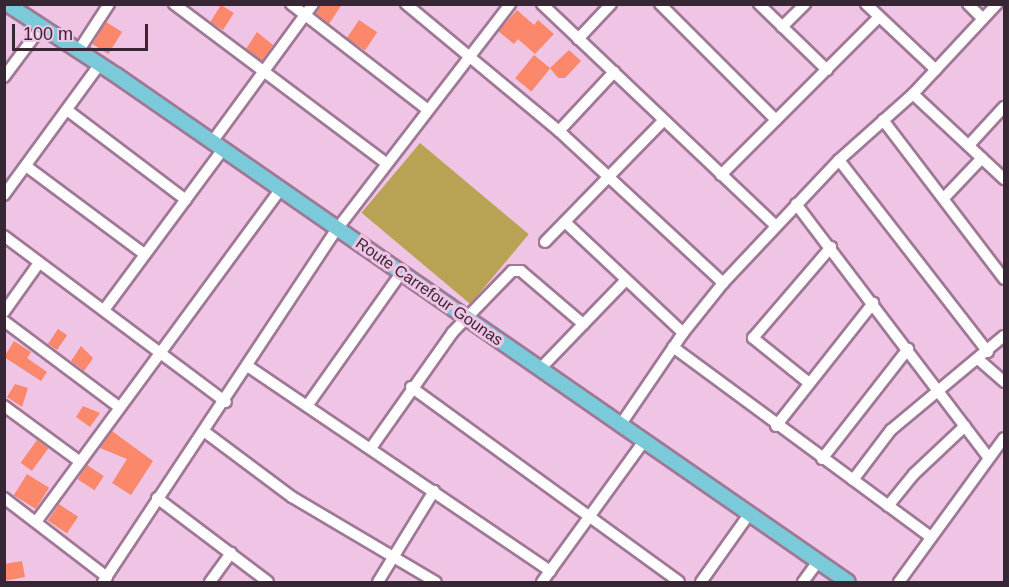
<!DOCTYPE html>
<style>
body{margin:0}
#map{position:relative;width:1009px;height:587px;overflow:hidden;background:#efc4e4;font-family:Arial,sans-serif}
div>[style]{position:absolute}
[style*='--x']{left:calc(var(--x)*1px);top:calc(var(--y)*1px);width:calc(var(--w)*1px);rotate:calc(var(--a)*1deg)}
.green>*{inset:0;background:#b7a353;transform-origin:0 0}
.building>*{inset:0;background:#fb886a;transform-origin:0 0}
.roads{filter:drop-shadow(2px 0 #9f7895) drop-shadow(-2px 0 #9f7895) drop-shadow(0 2px #9f7895) drop-shadow(0 -2px #9f7895)}
.minor>*{height:10px;margin:-5px;padding:0 5px;transform-origin:5px;border-radius:5px;background:#fff}
.major>*{height:14px;margin:-7px;padding:0 7px;transform-origin:7px;border-radius:7px;background:#7acada}
span{translate:-50% -50%;white-space:nowrap;text-align:center;line-height:1.15;-webkit-text-stroke:6px #efc4e4;paint-order:stroke}
.street-label{font-size:16px;color:#372633}
.frame{position:absolute;inset:0;border:6px solid #372633;pointer-events:none}
.scale{position:absolute;left:12px;top:24px;width:136px;height:27px;box-sizing:border-box;border:3px solid #372633;border-top:0;padding-left:8px;font-size:18px;line-height:21px;white-space:nowrap;color:#372633;-webkit-text-stroke:4px #efc4e4;paint-order:stroke}
</style>
<div id="map">
<div class="green">
<i style="left:420px;top:143px;width:142px;height:91px;rotate:40deg"></i>
</div>
<div class="building">
<i style="clip-path:polygon(321px 4px,342px 4px,329px 24px,315px 13px)"></i>
<i style="left:221px;top:5px;width:15px;height:20px;rotate:32deg"></i>
<i style="clip-path:polygon(517px 10px,534px 25px,538px 20px,554px 34px,535px 54px,518px 39px,514px 44px,498px 31px)"></i>
<i style="left:359px;top:20px;width:22px;height:22px;rotate:34deg"></i>
<i style="left:106px;top:22px;width:19px;height:26px;rotate:32deg"></i>
<i style="clip-path:polygon(257px 32px,273px 45px,262px 61px,246px 49px)"></i>
<i style="clip-path:polygon(569px 50px,581px 61px,565px 78px,558px 78px,550px 68px)"></i>
<i style="left:534px;top:55px;width:21px;height:30px;rotate:39deg"></i>
<i style="left:58px;top:329px;width:11px;height:18px;rotate:34deg"></i>
<i style="clip-path:polygon(14px 341px,31px 352px,27px 358px,47px 372px,41px 381px,4px 357px)"></i>
<i style="clip-path:polygon(81px 346px,93px 358px,84px 371px,71px 361px)"></i>
<i style="clip-path:polygon(15px 384px,28px 388px,22px 407px,7px 397px)"></i>
<i style="clip-path:polygon(83px 406px,100px 413px,90px 427px,76px 417px)"></i>
<i style="clip-path:polygon(112px 431px,153px 461px,131px 495px,112px 483px,127px 459px,100px 448px)"></i>
<i style="left:37px;top:440px;width:14px;height:28px;rotate:36deg"></i>
<i style="left:87px;top:465px;width:20px;height:17px;rotate:33deg"></i>
<i style="left:27px;top:474px;width:26px;height:25px;rotate:32deg"></i>
<i style="left:59px;top:504px;width:23px;height:20px;rotate:34deg"></i>
<i style="clip-path:polygon(22px 561px,25px 577px,4px 581px,4px 564px)"></i>
</div>
<div class="roads">
<div class="minor">
<i style="--x:174;--y:4;--w:265;--a:36.9"></i>
<i style="--x:291;--y:4;--w:172;--a:37.7"></i>
<i style="--x:406;--y:4;--w:199;--a:39.7"></i>
<i style="--x:559;--y:131;--w:224;--a:42.8"></i>
<i style="--x:542;--y:4;--w:323;--a:43.5"></i>
<i style="--x:660;--y:4;--w:164;--a:45"></i>
<i style="--x:759;--y:4;--w:95;--a:44.1"></i>
<i style="--x:866;--y:4;--w:96;--a:43.3"></i>
<i style="--x:968;--y:4;--w:21;--a:45"></i>
<i style="--x:782;--y:27;--w:33;--a:-45"></i>
<i style="--x:578;--y:39;--w:48;--a:-46.7"></i>
<i style="--x:79;--y:50;--w:55;--a:-56.9"></i>
<i style="--x:4;--y:77;--w:64;--a:-53.3"></i>
<i style="--x:913;--y:94;--w:125;--a:43"></i>
<i style="--x:67;--y:110;--w:149;--a:37.1"></i>
<i style="--x:883;--y:120;--w:200;--a:52.7"></i>
<i style="--x:559;--y:131;--w:81;--a:-47"></i>
<i style="--x:212;--y:142;--w:171;--a:-53.8"></i>
<i style="--x:969;--y:145;--w:52;--a:-47.4"></i>
<i style="--x:839;--y:160;--w:243;--a:52.2"></i>
<i style="--x:26;--y:166;--w:147;--a:36.7"></i>
<i style="--x:721;--y:175;--w:223;--a:-45"></i>
<i style="--x:4;--y:195;--w:162;--a:-53.8"></i>
<i style="--x:944;--y:198;--w:55;--a:-46.5"></i>
<i style="--x:796;--y:204;--w:318;--a:52.8"></i>
<i style="--x:565;--y:222;--w:162;--a:43.2"></i>
<i style="--x:4;--y:236;--w:277;--a:36.8"></i>
<i style="--x:545;--y:242;--w:170;--a:-45.7"></i>
<i style="--x:104;--y:310;--w:200;--a:-53.5"></i>
<i style="--x:4;--y:312;--w:60;--a:-54.5"></i>
<i style="--x:4;--y:321;--w:144;--a:36.8"></i>
<i style="--x:673;--y:347;--w:320;--a:36.4"></i>
<i style="--x:978;--y:359;--w:35;--a:41"></i>
<i style="--x:249;--y:367;--w:364;--a:34.1"></i>
<i style="--x:540;--y:369;--w:124;--a:-46"></i>
<i style="--x:809;--y:383;--w:72;--a:-141.2"></i>
<i style="--x:753;--y:338;--w:120;--a:-49.4"></i>
<i style="--x:411;--y:387;--w:331;--a:36"></i>
<i style="--x:4;--y:406;--w:93;--a:36.3"></i>
<i style="--x:307;--y:406;--w:163;--a:-54.7"></i>
<i style="--x:621;--y:424;--w:110;--a:-55.7"></i>
<i style="--x:683;--y:333;--w:64;--a:-51.3"></i>
<i style="--x:723;--y:283;--w:169;--a:-46.7"></i>
<i style="--x:839;--y:160;--w:99;--a:-41.7"></i>
<i style="--x:913;--y:94;--w:123;--a:-47"></i>
<i style="--x:776;--y:426;--w:157;--a:-51.7"></i>
<i style="--x:205;--y:432;--w:109;--a:36.8"></i>
<i style="--x:292;--y:497;--w:167;--a:30.6"></i>
<i style="--x:371;--y:448;--w:141;--a:-54.8"></i>
<i style="--x:452;--y:333;--w:86;--a:-45.9"></i>
<i style="--x:512;--y:271;--w:9;--a:0"></i>
<i style="--x:521;--y:271;--w:82;--a:40.5"></i>
<i style="--x:822;--y:459;--w:140;--a:-52"></i>
<i style="--x:853;--y:480;--w:63;--a:-52.8"></i>
<i style="--x:891;--y:430;--w:147;--a:-39.8"></i>
<i style="--x:4;--y:498;--w:130;--a:37.5"></i>
<i style="--x:157;--y:498;--w:139;--a:37.1"></i>
<i style="--x:888;--y:506;--w:41;--a:-50.9"></i>
<i style="--x:914;--y:474;--w:70;--a:-43.3"></i>
<i style="--x:36;--y:522;--w:412;--a:-53.7"></i>
<i style="--x:103;--y:582;--w:424;--a:-56.5"></i>
<i style="--x:337;--y:229;--w:284;--a:-52.4"></i>
<i style="--x:210;--y:582;--w:36;--a:-54"></i>
<i style="--x:378;--y:582;--w:107;--a:-58.4"></i>
<i style="--x:542;--y:582;--w:174;--a:-54.1"></i>
<i style="--x:701;--y:582;--w:85;--a:-54.6"></i>
<i style="--x:803;--y:582;--w:26;--a:-54"></i>
<i style="--x:899;--y:582;--w:178;--a:-53.9"></i>
</div>
<div class="major">
<i style="--x:7;--y:4;--w:130;--a:33.1"></i>
<i style="--x:116;--y:75;--w:890;--a:34.71"></i>
</div>
</div>
<div class="street-label">
<span style="left:429px;top:292px;rotate:35deg">Route Carrefour Gounas</span>
</div>
<div class="frame"></div>
<div class="scale">100 m</div>
</div>
